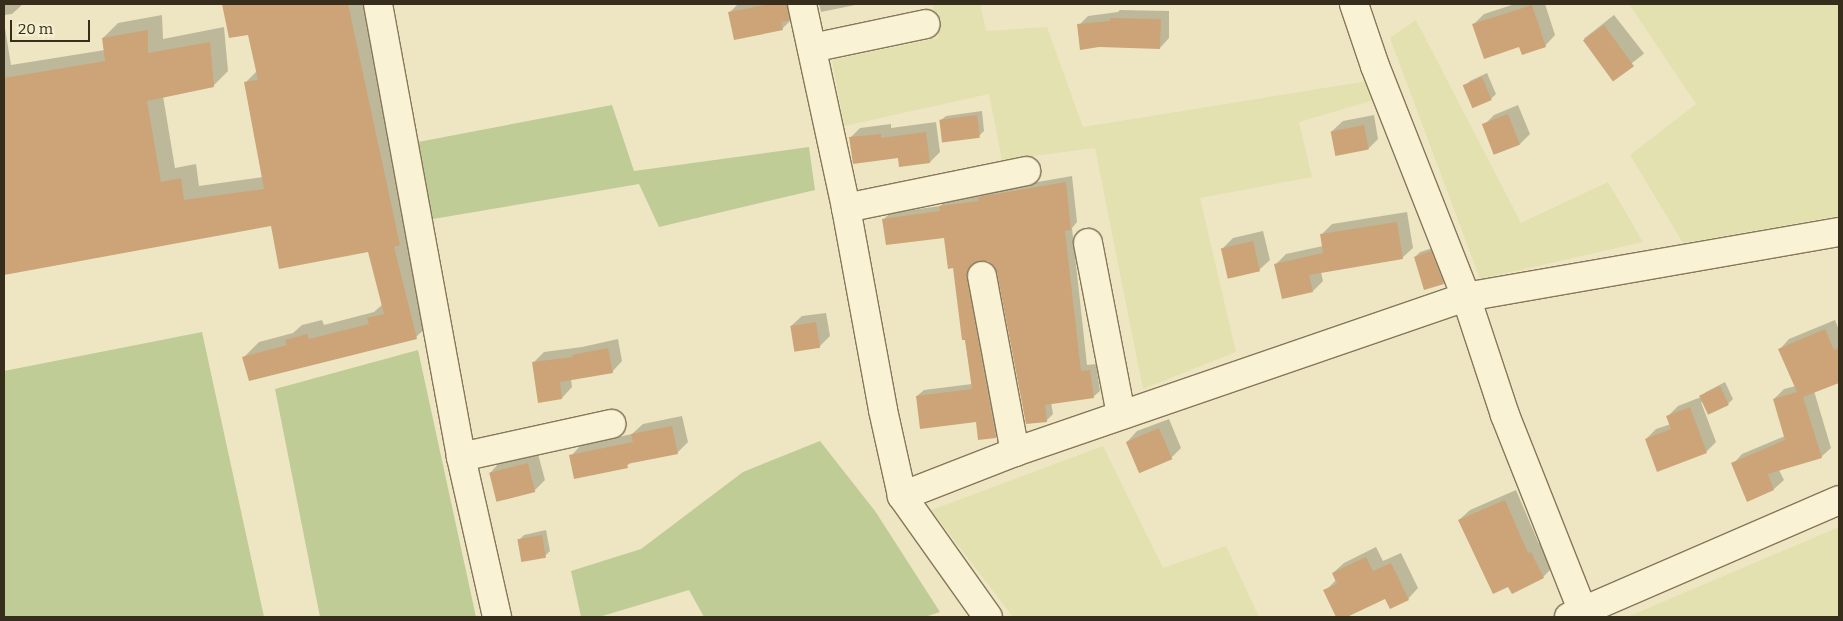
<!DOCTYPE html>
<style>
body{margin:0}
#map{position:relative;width:1843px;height:621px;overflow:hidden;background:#eee6c2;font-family:Bitter,serif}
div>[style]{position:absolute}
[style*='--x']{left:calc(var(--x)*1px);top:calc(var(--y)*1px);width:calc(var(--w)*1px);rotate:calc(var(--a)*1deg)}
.farmland>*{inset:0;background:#e3e1af}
.green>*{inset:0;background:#bfcc96}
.shadow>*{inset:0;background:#0003;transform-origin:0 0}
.building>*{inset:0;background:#cca478;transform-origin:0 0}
.roads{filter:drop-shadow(1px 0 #877759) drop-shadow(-1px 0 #877759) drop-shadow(0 1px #877759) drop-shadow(0 -1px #877759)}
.minor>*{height:28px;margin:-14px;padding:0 14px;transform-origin:14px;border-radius:14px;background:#f9f2d5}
span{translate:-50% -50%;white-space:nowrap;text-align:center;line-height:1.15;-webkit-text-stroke:5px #f5efd2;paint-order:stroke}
.frame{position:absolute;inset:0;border:5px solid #372d1d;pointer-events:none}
.scale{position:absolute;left:10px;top:20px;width:80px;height:22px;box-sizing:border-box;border:2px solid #372d1d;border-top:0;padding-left:6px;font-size:15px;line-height:18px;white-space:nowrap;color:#372d1d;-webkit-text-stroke:4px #f5efd2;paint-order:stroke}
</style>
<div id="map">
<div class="farmland">
<i style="clip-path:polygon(933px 4px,980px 4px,986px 31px,1047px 27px,1083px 127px,1368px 81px,1377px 99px,1299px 122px,1312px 177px,1200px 198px,1236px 352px,1143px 389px,1095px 148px,1002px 160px,989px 94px,844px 126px,832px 60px,938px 38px)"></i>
<i style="clip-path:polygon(1629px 4px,1839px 4px,1839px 216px,1683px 243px,1630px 155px,1696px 104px)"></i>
<i style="clip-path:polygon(1416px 20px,1521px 223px,1608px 182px,1643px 242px,1480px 279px,1390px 38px)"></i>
<i style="clip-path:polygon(1103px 446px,1163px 568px,1226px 546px,1259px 617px,1013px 617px,931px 510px)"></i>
<i style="clip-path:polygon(1839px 527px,1839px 617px,1627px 617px)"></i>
</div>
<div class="green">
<i style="clip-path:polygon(612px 105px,634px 171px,809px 147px,815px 190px,659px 227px,639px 184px,427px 220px,413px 143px)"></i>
<i style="clip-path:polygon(202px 332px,264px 617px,4px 617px,4px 371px)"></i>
<i style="clip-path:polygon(418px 350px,476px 617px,320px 617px,275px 389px)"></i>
<i style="clip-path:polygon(820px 441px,875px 511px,940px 612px,925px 617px,704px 617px,689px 590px,599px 617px,581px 617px,571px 571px,641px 549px,743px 472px)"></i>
</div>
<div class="shadow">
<i style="clip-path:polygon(4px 4px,23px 4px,12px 14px,4px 15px)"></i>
<i style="clip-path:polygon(224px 4px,366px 4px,431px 323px,416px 337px,244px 357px,259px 342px,293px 333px,302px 325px,322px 320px,324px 325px,374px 312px,383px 304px,369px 250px,272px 224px,4px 274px,4px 22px,11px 65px,105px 50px,103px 38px,118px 23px,162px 15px,163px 39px,224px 27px,228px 71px,213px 86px,163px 96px,175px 168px,196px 164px,199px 186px,263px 177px,245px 83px,257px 71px,249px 33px,230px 37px)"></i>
<i style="clip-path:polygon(738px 4px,799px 4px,793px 18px,782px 29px,729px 13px)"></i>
<i style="clip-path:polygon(819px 4px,860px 4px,821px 12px)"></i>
<i style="clip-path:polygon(1515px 4px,1545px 4px,1555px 35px,1545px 46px,1520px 45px,1474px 24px,1484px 14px)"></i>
<i style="clip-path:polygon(1120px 10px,1169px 11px,1169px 38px,1160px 48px,1079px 25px,1088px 16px,1118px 12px)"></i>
<i style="left:1614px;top:15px;width:49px;height:38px;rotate:52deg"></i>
<i style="clip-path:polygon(1487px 73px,1496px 94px,1491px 99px,1465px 86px,1470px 81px)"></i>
<i style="clip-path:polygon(1518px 105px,1530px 134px,1520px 144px,1495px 154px,1483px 126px,1494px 115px)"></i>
<i style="clip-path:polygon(982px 111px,984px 131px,979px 136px,940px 121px,946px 116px)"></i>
<i style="clip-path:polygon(1374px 115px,1378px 139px,1368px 149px,1332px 131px,1343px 121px)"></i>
<i style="clip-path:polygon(936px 122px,940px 152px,930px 162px,899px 157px,850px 138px,860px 128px,891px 124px,891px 128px)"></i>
<i style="clip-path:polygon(1072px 176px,1077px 222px,1072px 228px,1087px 365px,1096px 364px,1100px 391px,1093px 397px,1051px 402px,1053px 414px,1046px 421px,999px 273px,994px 265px,988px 260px,979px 259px,973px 264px,973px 272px,1002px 430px,996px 437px,979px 439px,977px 421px,917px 396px,924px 390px,972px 384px,954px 267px,945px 237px,884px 219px,890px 213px,940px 206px,947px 200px,981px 196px,986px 191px)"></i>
<i style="clip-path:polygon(1407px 212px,1413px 248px,1402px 258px,1321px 272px,1323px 281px,1313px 291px,1276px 264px,1286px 254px,1323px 246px,1321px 235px,1332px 224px)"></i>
<i style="clip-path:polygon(1263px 231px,1270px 260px,1259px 270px,1222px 249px,1233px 238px)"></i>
<i style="clip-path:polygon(1436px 247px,1448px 278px,1443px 283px,1415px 257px,1420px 252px)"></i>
<i style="clip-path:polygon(826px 313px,830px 336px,819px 347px,791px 326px,802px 316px)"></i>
<i style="clip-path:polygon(1835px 320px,1839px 330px,1839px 381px,1814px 391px,1831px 448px,1821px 457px,1779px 470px,1784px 480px,1774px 489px,1733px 464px,1742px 454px,1785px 436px,1774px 399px,1784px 389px,1796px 386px,1780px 349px,1789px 339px)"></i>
<i style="clip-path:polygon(618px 339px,622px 361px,612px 372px,571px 379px,572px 387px,562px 398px,534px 362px,544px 352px,582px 347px)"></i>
<i style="clip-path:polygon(1725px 382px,1733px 399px,1728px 404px,1701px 402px,1716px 442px,1706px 452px,1646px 439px,1656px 429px,1671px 424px,1668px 416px,1678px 406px,1701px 397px,1706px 392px)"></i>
<i style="clip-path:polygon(682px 416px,688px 442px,677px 453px,631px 462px,627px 466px,571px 456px,581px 445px,632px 434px,643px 424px)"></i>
<i style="clip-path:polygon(1169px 419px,1181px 448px,1171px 458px,1127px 442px,1137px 431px)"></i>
<i style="clip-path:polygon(538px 454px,545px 480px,534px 491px,490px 473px,500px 462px)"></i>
<i style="clip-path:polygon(1516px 490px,1539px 544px,1541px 542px,1553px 567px,1543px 577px,1459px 520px,1470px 510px)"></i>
<i style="clip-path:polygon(546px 530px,550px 551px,545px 556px,519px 540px,524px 535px)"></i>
<i style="clip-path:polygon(1376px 547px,1383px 561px,1401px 553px,1418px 588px,1408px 599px,1386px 597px,1344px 617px,1338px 617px,1325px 591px,1336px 580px,1333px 573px,1344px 563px)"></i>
</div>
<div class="building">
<i style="clip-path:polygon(222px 4px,348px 4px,400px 245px,394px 247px,417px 339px,249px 381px,242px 357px,287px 345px,285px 340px,307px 334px,309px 339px,369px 324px,367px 318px,384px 314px,368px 252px,279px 269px,271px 226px,4px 275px,4px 78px,105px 61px,102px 38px,148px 30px,148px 53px,210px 42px,214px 87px,147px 101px,161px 182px,181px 178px,184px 200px,264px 189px,244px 82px,258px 80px,248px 35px,229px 38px)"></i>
<i style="clip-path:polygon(771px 4px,787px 4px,790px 20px,781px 22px,783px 30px,734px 40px,728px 12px)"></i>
<i style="clip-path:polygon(1532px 5px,1546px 47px,1522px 55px,1519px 47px,1484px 59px,1472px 24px)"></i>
<i style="clip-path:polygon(1110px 18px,1161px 19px,1160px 49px,1099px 47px,1080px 50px,1077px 24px,1110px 21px)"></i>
<i style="left:1604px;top:25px;width:51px;height:26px;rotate:54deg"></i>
<i style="left:1482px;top:77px;width:25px;height:21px;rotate:67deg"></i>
<i style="left:1508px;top:114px;width:33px;height:28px;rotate:69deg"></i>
<i style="left:977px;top:115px;width:23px;height:38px;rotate:83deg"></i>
<i style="left:1364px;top:125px;width:25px;height:34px;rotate:79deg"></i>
<i style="clip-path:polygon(926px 132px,930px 163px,899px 167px,898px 158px,853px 164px,849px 137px,881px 134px,881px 138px)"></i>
<i style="clip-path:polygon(1066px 182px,1071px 230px,1065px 231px,1081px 371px,1090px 370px,1094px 398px,1045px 405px,1047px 422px,1026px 424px,997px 273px,994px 266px,988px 261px,980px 261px,972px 264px,967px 271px,967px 279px,996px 438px,978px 440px,976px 422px,920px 429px,916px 396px,972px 389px,965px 340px,962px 340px,953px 268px,948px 269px,944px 238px,886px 245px,882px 219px,940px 211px,939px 206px,979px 201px,978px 197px)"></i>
<i style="clip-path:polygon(1397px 222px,1403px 259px,1309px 275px,1313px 292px,1282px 299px,1274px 264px,1323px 253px,1320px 234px)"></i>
<i style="left:1253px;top:241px;width:31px;height:33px;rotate:77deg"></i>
<i style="clip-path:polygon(1431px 251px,1444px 284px,1424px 290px,1414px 257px)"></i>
<i style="left:816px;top:322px;width:26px;height:26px;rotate:81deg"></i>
<i style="clip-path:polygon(1825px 329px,1834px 350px,1839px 348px,1839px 383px,1803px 397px,1822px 458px,1768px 474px,1774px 490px,1747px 502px,1731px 463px,1785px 440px,1773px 399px,1797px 392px,1778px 349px)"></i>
<i style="clip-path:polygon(608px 348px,613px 373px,560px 382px,562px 399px,538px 403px,532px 362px,573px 357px,572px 355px)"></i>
<i style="left:1720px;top:386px;width:21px;height:23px;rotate:65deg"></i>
<i style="clip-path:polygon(1690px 407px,1707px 453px,1657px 472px,1645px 439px,1671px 429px,1666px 416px)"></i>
<i style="clip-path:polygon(672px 426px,678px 454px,627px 464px,628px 468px,574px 479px,569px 455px,633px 442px,631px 434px)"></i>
<i style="left:1159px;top:428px;width:34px;height:36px;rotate:67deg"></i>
<i style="left:528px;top:463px;width:30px;height:40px;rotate:76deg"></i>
<i style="clip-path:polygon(1505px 500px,1528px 553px,1531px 552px,1544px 578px,1512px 594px,1508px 587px,1493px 594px,1458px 520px)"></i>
<i style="left:542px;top:535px;width:23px;height:25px;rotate:80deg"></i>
<i style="clip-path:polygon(1366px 557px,1373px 571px,1391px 563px,1409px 600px,1390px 609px,1385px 599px,1347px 617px,1336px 617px,1323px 590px,1337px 584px,1332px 573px)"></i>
</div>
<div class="roads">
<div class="minor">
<i style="--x:378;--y:4;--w:461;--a:79.6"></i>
<i style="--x:461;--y:457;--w:164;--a:77.3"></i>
<i style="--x:802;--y:4;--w:209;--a:77.8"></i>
<i style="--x:846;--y:208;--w:205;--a:79.6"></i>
<i style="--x:883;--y:410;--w:88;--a:77.5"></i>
<i style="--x:902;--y:496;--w:148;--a:54.6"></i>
<i style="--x:1354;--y:4;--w:65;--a:71.3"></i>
<i style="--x:1375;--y:66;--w:248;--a:68.5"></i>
<i style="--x:1466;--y:297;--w:124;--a:71.7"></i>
<i style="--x:1505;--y:415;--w:217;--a:68.4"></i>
<i style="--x:812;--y:48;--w:116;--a:-11.9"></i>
<i style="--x:846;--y:208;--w:184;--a:-11.6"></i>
<i style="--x:1088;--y:243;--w:175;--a:79.1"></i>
<i style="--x:982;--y:276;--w:179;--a:79.4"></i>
<i style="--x:461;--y:457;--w:154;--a:-12.4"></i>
<i style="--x:902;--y:496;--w:121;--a:-21.3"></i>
<i style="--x:1015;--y:452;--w:477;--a:-19"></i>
<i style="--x:1466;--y:297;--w:379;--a:-9.9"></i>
<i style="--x:1569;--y:617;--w:294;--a:-23.4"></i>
</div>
</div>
<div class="frame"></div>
<div class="scale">20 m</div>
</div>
